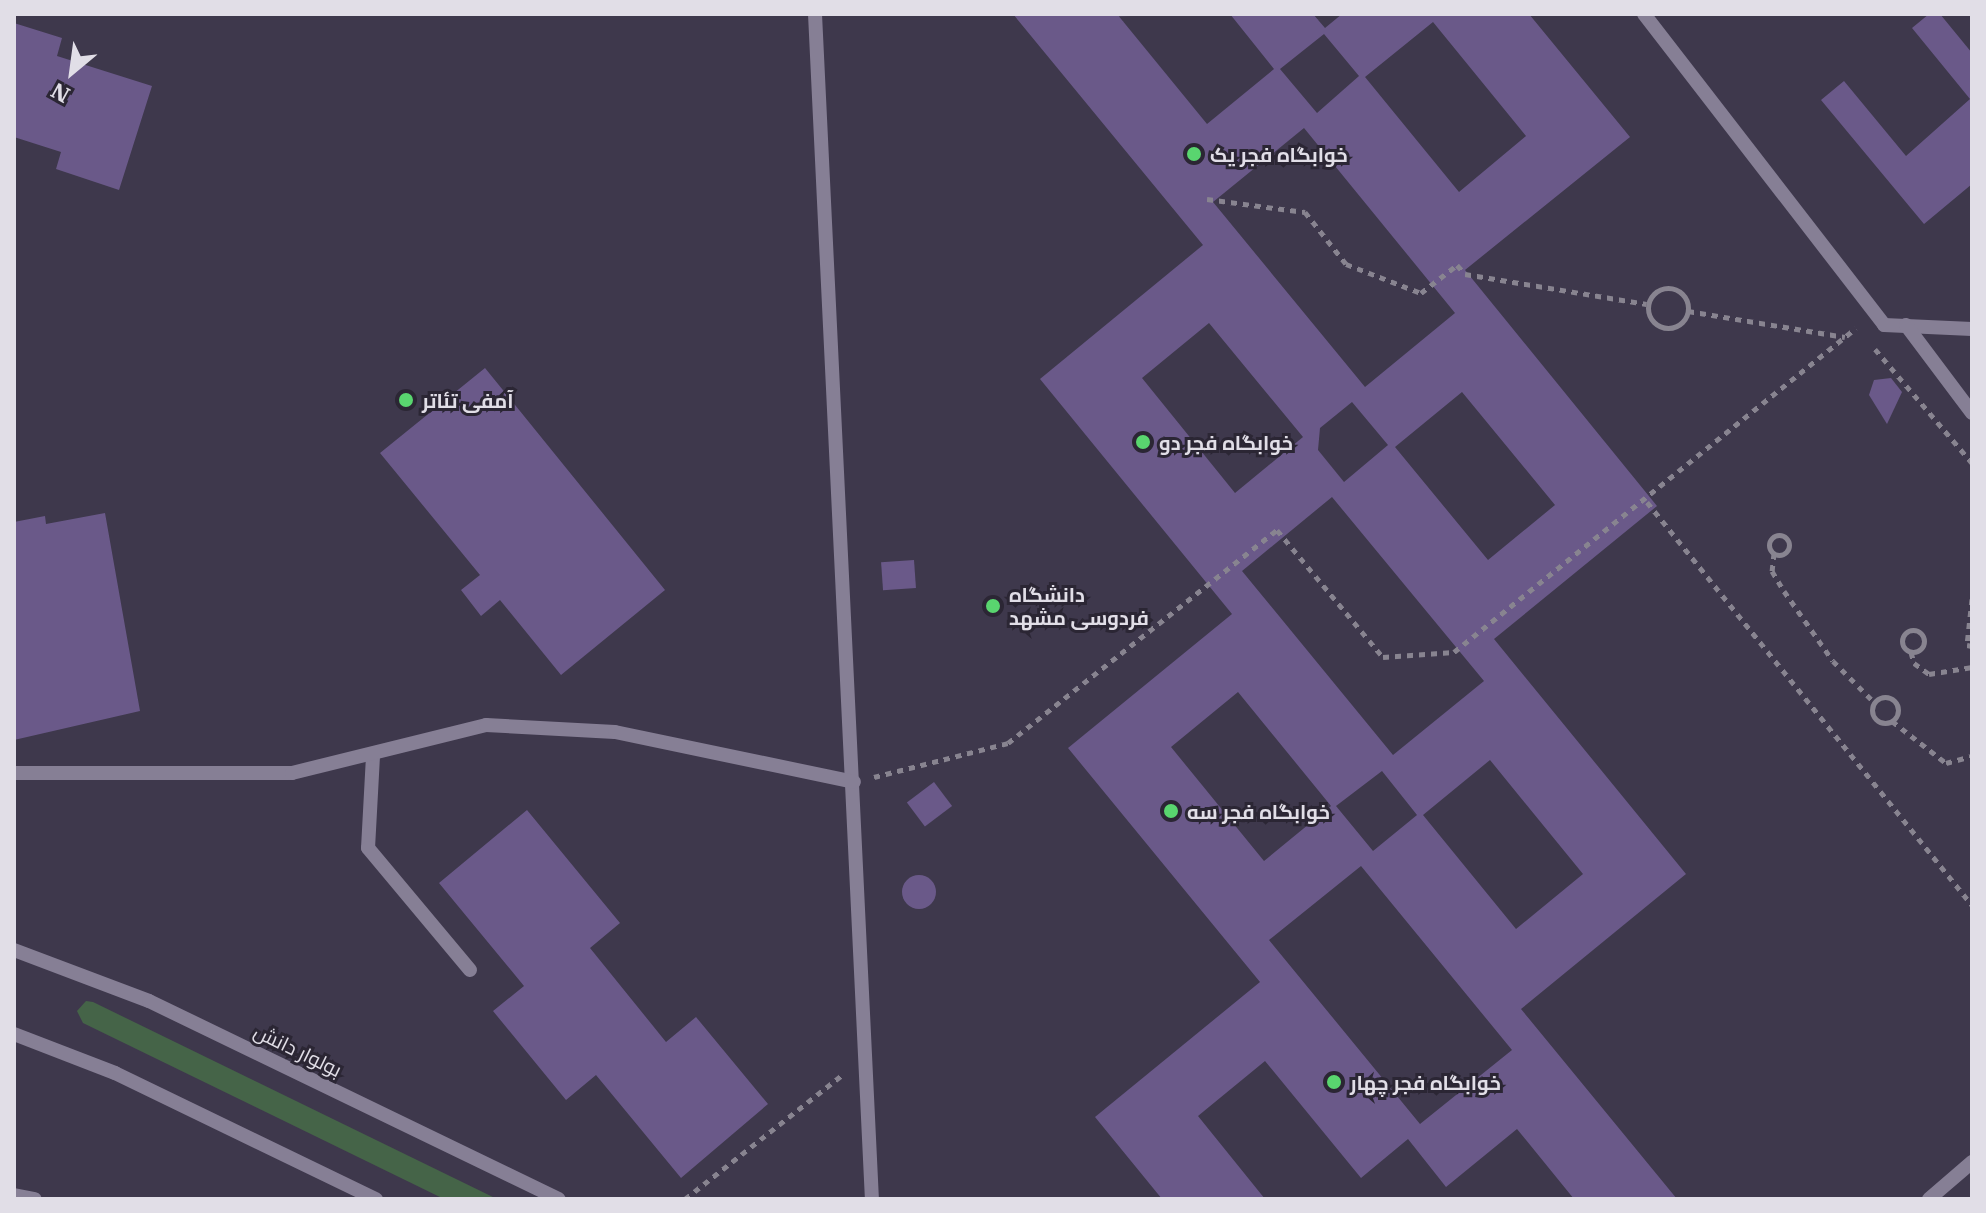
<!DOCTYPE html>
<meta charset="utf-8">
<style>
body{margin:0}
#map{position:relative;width:1986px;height:1213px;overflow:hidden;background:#35303e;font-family:"IBM Plex Serif",Cairo,serif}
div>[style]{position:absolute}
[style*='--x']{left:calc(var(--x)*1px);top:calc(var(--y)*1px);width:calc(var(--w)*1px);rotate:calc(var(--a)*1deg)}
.built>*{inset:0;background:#3e384c;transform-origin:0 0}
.green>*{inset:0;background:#456448}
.building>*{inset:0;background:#6a5989;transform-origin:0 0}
.round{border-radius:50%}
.path>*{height:5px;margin-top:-2.5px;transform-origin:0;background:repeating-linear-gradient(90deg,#888490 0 6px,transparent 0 12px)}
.path>.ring{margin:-2.5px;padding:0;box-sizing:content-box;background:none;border:5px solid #888490;border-radius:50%}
.lane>*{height:14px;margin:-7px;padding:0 7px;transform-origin:7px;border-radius:7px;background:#867f95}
.dots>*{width:22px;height:22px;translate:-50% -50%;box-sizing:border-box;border:4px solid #2b2634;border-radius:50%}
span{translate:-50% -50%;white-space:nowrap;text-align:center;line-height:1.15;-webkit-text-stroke:6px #2b2634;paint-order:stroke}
.poi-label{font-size:20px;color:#e1dee7;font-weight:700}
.left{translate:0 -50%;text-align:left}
.street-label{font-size:20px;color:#e1dee7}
.frame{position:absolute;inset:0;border:16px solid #e1dee7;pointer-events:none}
.north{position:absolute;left:32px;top:32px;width:80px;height:80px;-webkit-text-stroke:6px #2b2634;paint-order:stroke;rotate:209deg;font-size:22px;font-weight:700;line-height:32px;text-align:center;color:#e1dee7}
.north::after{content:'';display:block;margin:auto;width:28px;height:36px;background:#e1dee7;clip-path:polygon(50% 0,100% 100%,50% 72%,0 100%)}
</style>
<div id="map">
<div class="built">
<i style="left:14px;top:14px;width:1958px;height:1185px"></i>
</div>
<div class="green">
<i style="clip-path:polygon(86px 1001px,93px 1002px,497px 1199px,444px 1199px,83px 1023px,77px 1011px)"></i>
</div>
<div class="building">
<i style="clip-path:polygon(evenodd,1013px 14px,1117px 14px,1207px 124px,1274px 69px,1230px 14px,1313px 14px,1325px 28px,1342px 14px,1529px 14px,1630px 137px,1465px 270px,1657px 506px,1494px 639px,1686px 874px,1521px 1009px,1677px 1199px,1574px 1199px,1517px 1129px,1446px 1187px,1408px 1139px,1361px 1178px,1265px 1061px,1198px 1116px,1265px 1199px,1162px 1199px,1095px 1117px,1260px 982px,1068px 748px,1232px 614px,1040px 379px,1203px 245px,1013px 14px,1433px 22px,1526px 136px,1459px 192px,1365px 77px,1433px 22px,1013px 14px,1324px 34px,1359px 76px,1317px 113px,1280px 69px,1324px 34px,1013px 14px,1304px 128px,1455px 313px,1365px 387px,1213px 202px,1304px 128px,1013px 14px,1209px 323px,1303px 437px,1235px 493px,1142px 378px,1209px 323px,1013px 14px,1462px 392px,1555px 505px,1488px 560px,1395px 447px,1462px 392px,1013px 14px,1352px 402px,1388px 445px,1344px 482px,1318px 450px,1320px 428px,1352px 402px,1013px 14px,1332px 497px,1484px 681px,1393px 755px,1242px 571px,1332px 497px,1013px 14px,1238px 692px,1331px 806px,1264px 861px,1171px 747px,1238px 692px,1013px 14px,1490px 760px,1583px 874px,1516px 929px,1423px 815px,1490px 760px,1013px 14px,1382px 771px,1417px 815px,1373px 851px,1336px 806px,1382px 771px,1013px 14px,1361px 866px,1512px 1050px,1420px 1124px,1269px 940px,1361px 866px)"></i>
<i style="clip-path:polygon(1929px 14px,1940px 14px,1972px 53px,1972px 184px,1924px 224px,1821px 100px,1844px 81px,1906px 156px,1970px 99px,1912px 28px)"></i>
<i style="clip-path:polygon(14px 23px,62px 38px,57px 56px,152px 86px,119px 190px,56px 169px,61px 152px,14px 137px)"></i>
<i style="clip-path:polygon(485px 368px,665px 590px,561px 675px,500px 600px,481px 616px,461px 590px,480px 575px,380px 453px)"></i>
<i style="clip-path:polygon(1891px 378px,1902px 392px,1887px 424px,1869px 395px,1874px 380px)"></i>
<i style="clip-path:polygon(105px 513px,140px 711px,14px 740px,14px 522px,45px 516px,46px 524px)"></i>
<i style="left:914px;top:560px;width:28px;height:33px;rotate:86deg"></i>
<i style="left:934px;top:782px;width:30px;height:34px;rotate:53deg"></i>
<i style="clip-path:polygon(527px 810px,620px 923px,590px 948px,666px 1042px,696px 1017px,768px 1104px,681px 1178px,596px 1075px,566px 1100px,493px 1011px,524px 986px,439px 883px)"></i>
<i class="round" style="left:902px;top:875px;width:34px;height:34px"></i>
</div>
<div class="path">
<i style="--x:1207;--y:199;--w:99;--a:7.6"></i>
<i style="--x:1305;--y:212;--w:66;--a:51.7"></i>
<i style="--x:1346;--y:264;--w:80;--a:21.1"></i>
<i style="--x:1421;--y:293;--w:46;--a:-37.9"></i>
<i style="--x:1457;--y:265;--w:12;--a:48"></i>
<i style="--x:1465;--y:274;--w:184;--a:9.4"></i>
<i class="ring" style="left:1648px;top:288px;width:35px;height:35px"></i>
<i style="--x:1688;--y:311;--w:159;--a:9.4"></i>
<i style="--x:1875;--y:349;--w:150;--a:49.6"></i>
<i style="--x:1647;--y:502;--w:518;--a:51.12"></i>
<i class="ring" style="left:1769px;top:535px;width:15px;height:15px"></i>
<i style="--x:1774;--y:553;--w:18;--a:96"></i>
<i style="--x:1772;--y:571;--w:23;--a:59"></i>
<i style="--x:1784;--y:591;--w:85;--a:55"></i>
<i style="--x:1833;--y:661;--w:58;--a:45"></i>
<i style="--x:1972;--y:599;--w:46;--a:96.2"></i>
<i style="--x:1967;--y:645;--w:5;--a:11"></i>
<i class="ring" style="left:1902px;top:630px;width:17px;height:17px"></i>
<i style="--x:1911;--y:652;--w:11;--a:75"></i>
<i style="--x:1914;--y:663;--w:19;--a:36"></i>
<i style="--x:1929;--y:674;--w:44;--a:-9.2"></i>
<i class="ring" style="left:1872px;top:697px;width:21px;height:21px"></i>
<i style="--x:1892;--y:721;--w:68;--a:37.9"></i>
<i style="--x:1946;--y:763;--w:27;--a:-15"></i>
<i style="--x:874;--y:777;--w:138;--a:-14.2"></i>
<i style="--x:1008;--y:743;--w:343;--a:-38.4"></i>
<i style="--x:1277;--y:530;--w:165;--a:50.2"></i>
<i style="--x:1383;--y:657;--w:71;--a:-4"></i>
<i style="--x:1454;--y:652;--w:516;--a:-38.87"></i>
<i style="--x:685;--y:1199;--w:201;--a:-38.3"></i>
</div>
<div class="lane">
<i style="--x:815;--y:14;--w:1186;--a:87.25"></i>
<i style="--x:1644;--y:14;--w:393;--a:52.3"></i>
<i style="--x:1884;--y:325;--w:88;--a:2.6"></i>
<i style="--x:1906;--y:325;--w:110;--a:53.1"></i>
<i style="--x:373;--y:756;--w:92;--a:93.1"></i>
<i style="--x:368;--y:848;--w:159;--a:50.1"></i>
<i style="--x:14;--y:773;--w:278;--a:0"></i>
<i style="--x:292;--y:773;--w:200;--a:-13.9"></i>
<i style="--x:486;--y:725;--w:129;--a:3.1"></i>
<i style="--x:615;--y:732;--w:244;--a:11.8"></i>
<i style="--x:14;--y:950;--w:144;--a:20.7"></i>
<i style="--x:149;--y:1001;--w:455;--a:25.8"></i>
<i style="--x:14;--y:1034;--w:108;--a:21.1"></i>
<i style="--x:115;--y:1073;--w:290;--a:25.8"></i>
<i style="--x:14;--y:1195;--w:21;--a:11"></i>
<i style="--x:1929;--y:1199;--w:57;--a:-40.7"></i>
</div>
<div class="dots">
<i style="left:1194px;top:154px;background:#59d56f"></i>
<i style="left:406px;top:400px;background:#59d56f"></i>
<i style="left:1143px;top:442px;background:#59d56f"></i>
<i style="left:993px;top:606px;background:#59d56f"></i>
<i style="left:1171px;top:811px;background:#59d56f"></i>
<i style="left:1334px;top:1082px;background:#59d56f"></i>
</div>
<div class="poi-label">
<span class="left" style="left:1210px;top:154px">خوابگاه فجر یک</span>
<span class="left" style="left:422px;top:400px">آمفی تئاتر</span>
<span class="left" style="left:1159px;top:442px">خوابگاه فجر دو</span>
<span class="left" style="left:1009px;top:606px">دانشگاه<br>فردوسی مشهد</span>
<span class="left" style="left:1187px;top:811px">خوابگاه فجر سه</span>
<span class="left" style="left:1350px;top:1082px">خوابگاه فجر چهار</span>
</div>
<div class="street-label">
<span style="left:298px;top:1050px;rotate:26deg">بولوار دانش</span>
</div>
<div class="frame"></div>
<div class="north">N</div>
</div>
